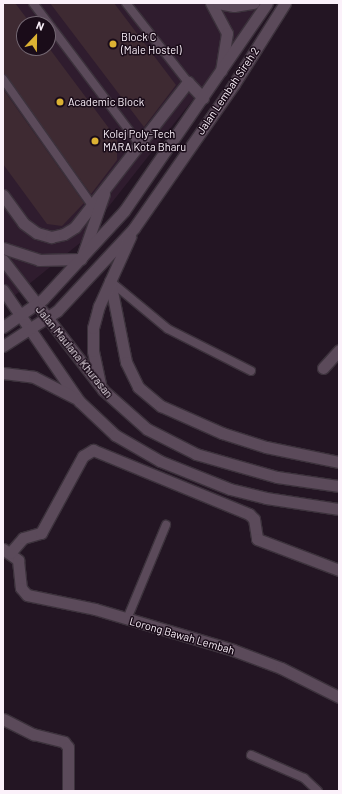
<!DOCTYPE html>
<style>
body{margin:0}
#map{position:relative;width:342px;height:794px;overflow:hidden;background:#231523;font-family:Barlow,sans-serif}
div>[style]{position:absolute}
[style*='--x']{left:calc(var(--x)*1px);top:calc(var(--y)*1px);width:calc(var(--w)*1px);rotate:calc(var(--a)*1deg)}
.built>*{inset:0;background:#2f1c2e}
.building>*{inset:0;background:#3e2a32}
.roads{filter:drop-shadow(1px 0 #3c323c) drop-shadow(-1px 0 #3c323c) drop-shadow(0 1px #3c323c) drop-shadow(0 -1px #3c323c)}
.service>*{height:8px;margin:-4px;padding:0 4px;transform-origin:4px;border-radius:4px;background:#5b4a5a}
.minor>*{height:11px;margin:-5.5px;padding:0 5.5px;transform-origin:5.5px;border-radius:5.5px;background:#5b4a5a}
.tertiary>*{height:11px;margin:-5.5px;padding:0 5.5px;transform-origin:5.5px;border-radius:5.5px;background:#5b4a5a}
.dots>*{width:11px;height:11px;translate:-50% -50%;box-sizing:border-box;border:2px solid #1a0c19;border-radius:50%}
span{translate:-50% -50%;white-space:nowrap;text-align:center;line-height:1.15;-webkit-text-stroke:3px #1a0c19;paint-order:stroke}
.poi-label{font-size:11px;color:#fbf1fa}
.left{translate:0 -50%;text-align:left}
.street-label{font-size:11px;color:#fbf1fa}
.frame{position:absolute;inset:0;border:4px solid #fbf1fa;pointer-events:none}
.north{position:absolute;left:16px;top:16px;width:40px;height:40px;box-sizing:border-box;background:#1a0c19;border:1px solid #746873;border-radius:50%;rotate:22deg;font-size:11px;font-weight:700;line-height:16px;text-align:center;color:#fbf1fa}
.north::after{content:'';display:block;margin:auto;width:14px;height:18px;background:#dcb233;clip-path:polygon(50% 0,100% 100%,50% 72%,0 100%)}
</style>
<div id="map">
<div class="built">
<i style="clip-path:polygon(evenodd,3px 3px,269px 3px,80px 243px,3px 305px,3px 3px,24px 24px,48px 24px,48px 48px,24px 48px,24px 24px)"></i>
</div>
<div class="building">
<i style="clip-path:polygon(3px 3px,15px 3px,31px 24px,24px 24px,24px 48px,49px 48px,117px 139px,117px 160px,91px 194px,3px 74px)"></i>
<i style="clip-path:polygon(50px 3px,114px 3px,176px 85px,144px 127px)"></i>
<i style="clip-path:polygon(3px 89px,84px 203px,62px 226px,47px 224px,3px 164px)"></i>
</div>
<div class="roads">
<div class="service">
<i style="--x:33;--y:3;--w:178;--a:53"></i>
<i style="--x:126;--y:3;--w:100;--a:51.9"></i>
<i style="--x:3;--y:79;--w:154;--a:54.8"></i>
<i style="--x:110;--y:281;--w:75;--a:39.6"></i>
<i style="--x:168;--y:329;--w:93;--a:26.8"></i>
<i style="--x:127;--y:619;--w:102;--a:-67.5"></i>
<i style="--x:251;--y:755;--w:58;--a:23.5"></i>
<i style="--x:304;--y:778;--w:19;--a:43"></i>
</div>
<div class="minor">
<i style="--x:211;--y:3;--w:34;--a:62"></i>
<i style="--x:227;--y:33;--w:38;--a:99"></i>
<i style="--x:218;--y:3;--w:16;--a:11"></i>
<i style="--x:234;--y:6;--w:20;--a:-9"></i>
<i style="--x:3;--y:195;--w:34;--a:54"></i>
<i style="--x:23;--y:223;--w:17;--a:36"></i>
<i style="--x:37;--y:233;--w:15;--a:16"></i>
<i style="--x:51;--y:237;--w:13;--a:-13"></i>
<i style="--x:64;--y:234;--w:13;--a:-32"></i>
<i style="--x:75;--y:227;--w:184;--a:-52.1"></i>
<i style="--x:188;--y:82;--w:22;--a:47"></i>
<i style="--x:82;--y:257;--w:67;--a:-70.8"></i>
<i style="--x:110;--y:281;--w:83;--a:78.8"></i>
<i style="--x:126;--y:362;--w:28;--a:64"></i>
<i style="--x:138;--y:387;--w:30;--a:40"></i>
<i style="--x:161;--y:406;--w:67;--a:23.9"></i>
<i style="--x:222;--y:433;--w:46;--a:17.7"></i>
<i style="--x:266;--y:447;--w:75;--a:11.6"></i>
<i style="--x:323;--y:368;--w:24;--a:-48"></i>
<i style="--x:3;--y:549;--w:19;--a:36"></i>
<i style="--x:18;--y:560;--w:28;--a:84"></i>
<i style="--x:21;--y:588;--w:9;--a:49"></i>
<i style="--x:27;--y:595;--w:69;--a:11.6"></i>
<i style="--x:95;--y:609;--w:144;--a:16.5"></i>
<i style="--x:233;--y:650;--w:51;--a:20.6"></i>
<i style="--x:281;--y:668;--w:65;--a:26.6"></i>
<i style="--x:10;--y:553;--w:20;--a:-49"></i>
<i style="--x:23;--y:538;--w:19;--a:-16"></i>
<i style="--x:41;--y:533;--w:88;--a:-61.4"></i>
<i style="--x:83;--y:456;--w:12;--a:-31"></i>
<i style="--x:93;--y:450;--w:169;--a:22.3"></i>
<i style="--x:249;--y:514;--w:7;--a:45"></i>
<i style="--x:254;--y:519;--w:20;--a:81"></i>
<i style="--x:257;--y:539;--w:88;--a:20.7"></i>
<i style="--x:3;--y:719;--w:34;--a:27"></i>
<i style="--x:33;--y:734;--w:32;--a:14"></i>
<i style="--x:64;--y:742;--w:6;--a:51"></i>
<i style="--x:68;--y:747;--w:44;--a:90"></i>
</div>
<div class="tertiary">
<i style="--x:3;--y:248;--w:38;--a:18"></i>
<i style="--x:39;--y:260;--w:42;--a:-1.4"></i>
<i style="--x:3;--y:260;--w:164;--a:52.4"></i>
<i style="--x:103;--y:390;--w:59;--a:41.6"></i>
<i style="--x:147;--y:429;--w:55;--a:27"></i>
<i style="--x:196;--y:454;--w:84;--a:15.9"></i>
<i style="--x:277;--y:477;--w:63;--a:8.3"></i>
<i style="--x:3;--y:290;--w:135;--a:55.6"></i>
<i style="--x:79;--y:401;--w:50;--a:43.4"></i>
<i style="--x:115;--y:435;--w:52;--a:30"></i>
<i style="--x:160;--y:461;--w:75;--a:21.8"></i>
<i style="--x:230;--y:489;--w:37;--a:14"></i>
<i style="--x:266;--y:498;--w:74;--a:8.6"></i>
<i style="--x:3;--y:327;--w:49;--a:-35"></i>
<i style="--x:43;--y:299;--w:120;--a:-47.4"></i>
<i style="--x:124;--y:211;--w:252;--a:-55.5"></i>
<i style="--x:3;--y:346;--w:64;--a:-32.9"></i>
<i style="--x:57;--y:311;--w:113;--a:-47.1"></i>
<i style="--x:134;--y:228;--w:175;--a:-55.2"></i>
<i style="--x:234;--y:84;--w:96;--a:-57.8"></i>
<i style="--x:3;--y:373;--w:31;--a:7"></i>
<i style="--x:34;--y:377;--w:46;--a:27.1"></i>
<i style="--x:100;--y:384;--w:34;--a:-102"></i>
<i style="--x:93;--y:351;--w:23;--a:-90"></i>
<i style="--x:93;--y:328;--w:23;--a:-75"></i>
<i style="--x:99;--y:306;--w:76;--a:-65.8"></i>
</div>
</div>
<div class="dots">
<i style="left:113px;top:44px;background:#dcb233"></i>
<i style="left:60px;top:102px;background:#dcb233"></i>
<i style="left:95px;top:141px;background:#dcb233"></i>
</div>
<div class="poi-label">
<span class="left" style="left:121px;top:44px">Block C<br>(Male Hostel)</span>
<span class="left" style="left:68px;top:102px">Academic Block</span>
<span class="left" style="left:103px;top:141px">Kolej Poly-Tech<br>MARA Kota Bharu</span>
</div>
<div class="street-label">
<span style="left:228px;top:91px;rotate:-56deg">Jalan Lembah Sireh 2</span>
<span style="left:74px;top:352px;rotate:51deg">Jalan Maulana Khurasan</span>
<span style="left:182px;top:636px;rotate:16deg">Lorong Bawah Lembah</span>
</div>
<div class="frame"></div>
<div class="north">N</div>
</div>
